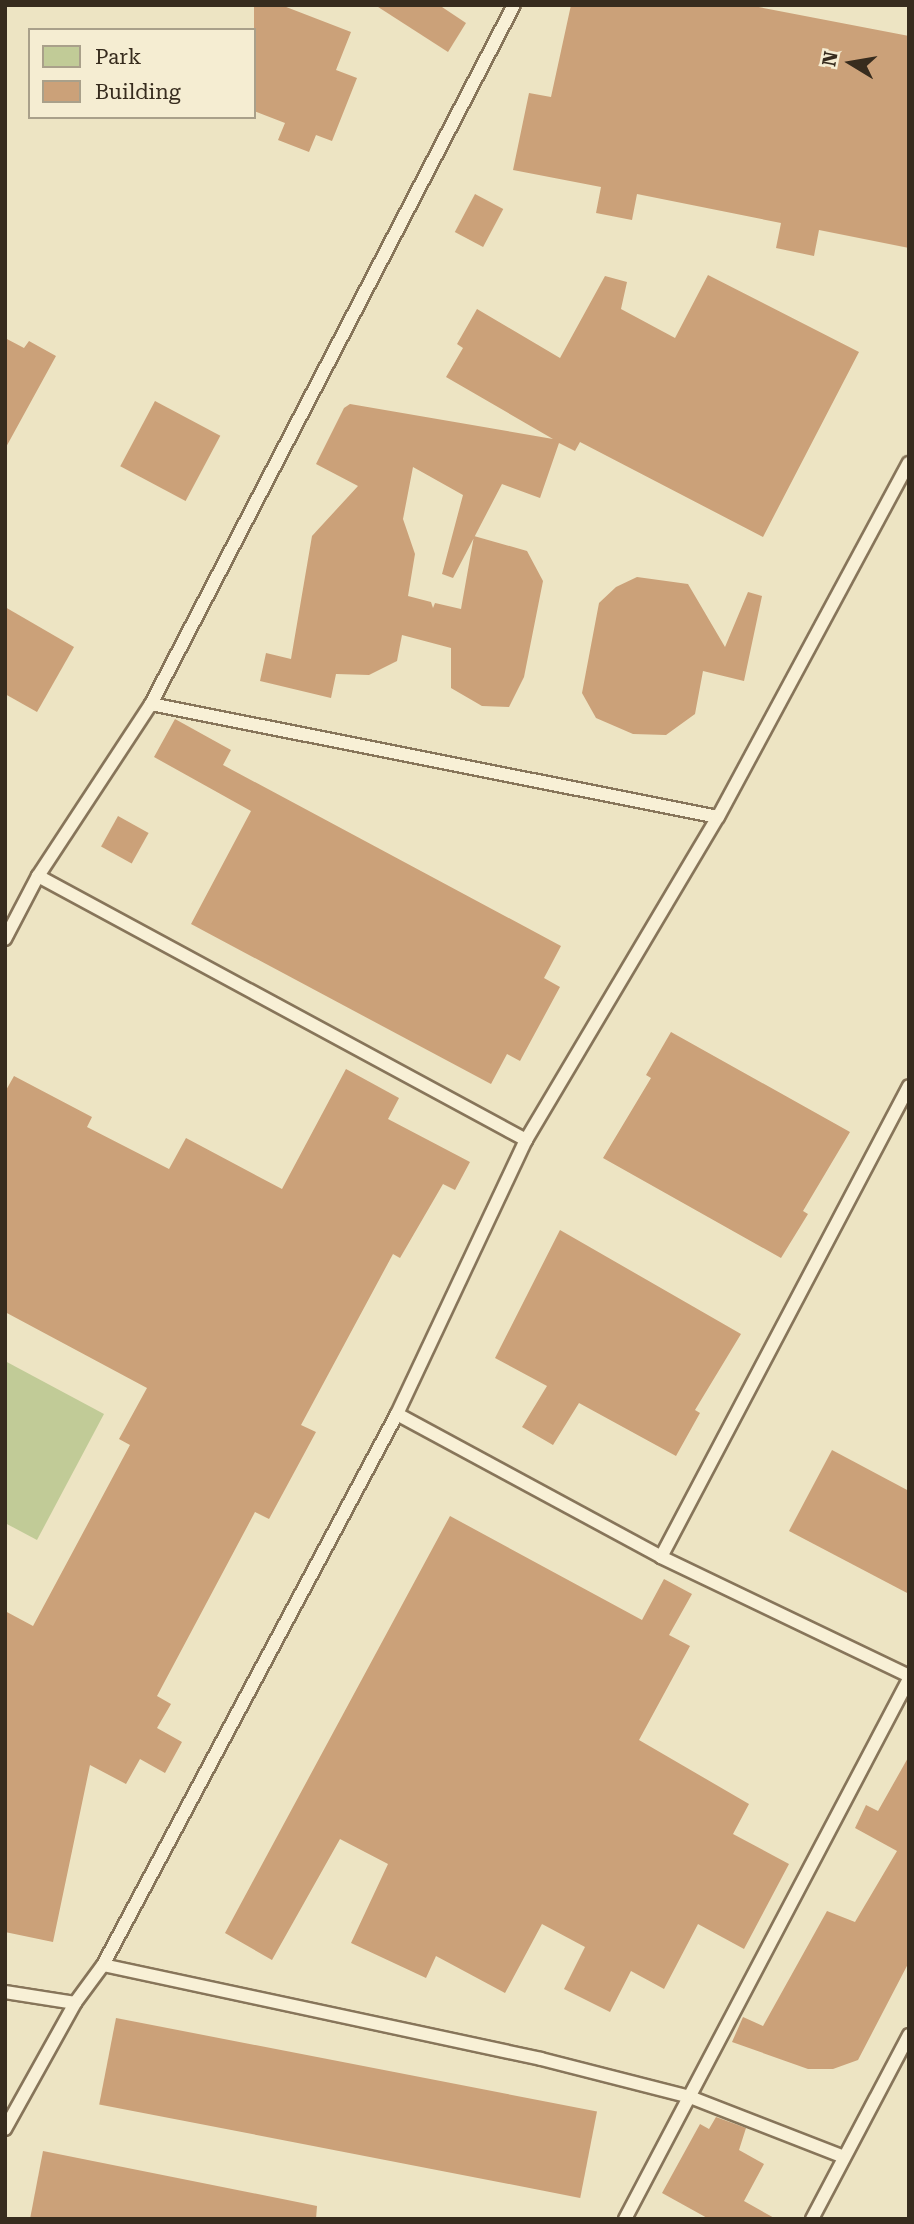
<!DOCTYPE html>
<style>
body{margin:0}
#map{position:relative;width:914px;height:2224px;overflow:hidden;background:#ede4c3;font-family:"Roboto Serif",serif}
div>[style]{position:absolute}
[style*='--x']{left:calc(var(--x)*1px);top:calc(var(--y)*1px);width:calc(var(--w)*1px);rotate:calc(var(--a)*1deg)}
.green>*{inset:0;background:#c1cb97}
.building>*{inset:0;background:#cba179;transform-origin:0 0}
.roads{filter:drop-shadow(2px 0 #87755a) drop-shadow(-2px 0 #87755a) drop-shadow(0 2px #87755a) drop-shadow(0 -2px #87755a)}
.lane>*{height:12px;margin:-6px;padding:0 6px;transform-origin:6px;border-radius:6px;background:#f8f0d6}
span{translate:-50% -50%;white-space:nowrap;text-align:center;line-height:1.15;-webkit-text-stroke:5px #f5edd2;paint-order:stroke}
.frame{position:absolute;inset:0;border:7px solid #372c1e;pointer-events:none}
.legend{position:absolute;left:28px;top:28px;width:228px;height:91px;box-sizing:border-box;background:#f5edd2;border:2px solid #a9a08a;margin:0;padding:9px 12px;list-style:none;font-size:21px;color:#372c1e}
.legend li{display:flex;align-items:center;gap:14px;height:35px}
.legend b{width:35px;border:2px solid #a9a08a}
.north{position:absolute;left:816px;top:28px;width:70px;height:70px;-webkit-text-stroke:5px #f5edd2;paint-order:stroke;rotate:281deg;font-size:19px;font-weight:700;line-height:28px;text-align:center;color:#372c1e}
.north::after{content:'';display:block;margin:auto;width:24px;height:32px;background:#372c1e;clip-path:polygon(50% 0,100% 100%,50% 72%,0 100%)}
</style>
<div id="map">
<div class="green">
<i style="clip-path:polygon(5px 1361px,104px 1414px,37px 1540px,5px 1523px)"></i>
</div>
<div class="building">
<i style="clip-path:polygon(254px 5px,281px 5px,351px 32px,336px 70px,357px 78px,332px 141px,316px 135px,309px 152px,278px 140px,285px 123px,254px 111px)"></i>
<i style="clip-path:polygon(375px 5px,439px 5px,466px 23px,448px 52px)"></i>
<i style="clip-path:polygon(571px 5px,748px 5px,909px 36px,909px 248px,819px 230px,814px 256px,776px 248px,781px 223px,637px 194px,632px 220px,596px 213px,601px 187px,513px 170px,529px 93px,551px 97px)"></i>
<i style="left:475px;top:194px;width:32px;height:43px;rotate:28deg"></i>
<i style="clip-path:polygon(708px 275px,859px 352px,763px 537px,580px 442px,575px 451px,559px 443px,540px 498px,502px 484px,453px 578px,442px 574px,463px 495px,413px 467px,403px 519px,415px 554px,408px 596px,431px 602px,433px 608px,435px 603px,461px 609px,474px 536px,527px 551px,543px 581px,524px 677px,509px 707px,482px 706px,451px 688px,451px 648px,402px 635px,397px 661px,369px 675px,336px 674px,331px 698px,260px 681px,266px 653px,291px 659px,312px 536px,358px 486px,316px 464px,344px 408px,350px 404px,553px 439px,446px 377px,463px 348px,457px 344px,477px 309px,560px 358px,605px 276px,627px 282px,621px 309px,675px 338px)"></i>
<i style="clip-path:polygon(5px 338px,24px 348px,29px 341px,56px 356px,5px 449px)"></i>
<i style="left:155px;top:401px;width:74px;height:74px;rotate:28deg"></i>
<i style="clip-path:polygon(637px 577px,688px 584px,725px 647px,748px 592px,762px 596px,744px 681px,703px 671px,695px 714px,666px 735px,633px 734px,596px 718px,582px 693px,599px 603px,616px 587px)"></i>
<i style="clip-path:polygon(5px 607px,74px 647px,37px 712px,5px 694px)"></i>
<i style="clip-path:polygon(175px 719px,231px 750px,223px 765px,561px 946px,544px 978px,560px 987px,520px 1061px,507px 1054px,491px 1084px,191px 924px,251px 811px,154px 757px)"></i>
<i style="left:118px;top:816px;width:35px;height:35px;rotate:29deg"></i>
<i style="clip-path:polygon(671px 1032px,850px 1132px,803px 1211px,808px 1214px,781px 1258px,603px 1158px,651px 1078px,646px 1075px)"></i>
<i style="clip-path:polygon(346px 1069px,399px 1098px,388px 1119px,470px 1162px,455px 1190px,443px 1184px,400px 1258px,393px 1254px,301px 1425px,316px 1432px,269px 1519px,255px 1512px,157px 1696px,171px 1704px,157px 1728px,182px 1742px,165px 1773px,140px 1759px,126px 1784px,90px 1765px,53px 1942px,5px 1932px,5px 1611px,33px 1626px,130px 1445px,119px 1439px,147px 1388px,5px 1312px,5px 1092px,14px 1076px,92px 1117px,87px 1127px,169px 1169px,186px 1138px,282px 1189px)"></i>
<i style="clip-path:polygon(560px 1230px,741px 1334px,695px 1410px,700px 1413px,676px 1456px,579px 1403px,553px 1445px,522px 1427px,547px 1386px,495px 1358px)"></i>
<i style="clip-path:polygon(832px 1450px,909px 1491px,909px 1594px,789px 1531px)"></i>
<i style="clip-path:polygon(450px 1516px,642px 1620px,664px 1579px,692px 1594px,669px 1635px,690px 1646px,639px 1740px,749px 1804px,733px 1834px,789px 1864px,744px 1949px,698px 1924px,664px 1989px,631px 1971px,610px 2012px,564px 1989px,585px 1947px,542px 1924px,505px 1993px,436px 1956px,426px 1978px,351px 1943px,388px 1864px,340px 1839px,272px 1960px,225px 1933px)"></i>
<i style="clip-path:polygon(909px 1756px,909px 1962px,858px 2060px,833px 2069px,808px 2069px,732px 2042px,743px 2017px,763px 2026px,827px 1911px,855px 1922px,897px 1851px,855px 1828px,866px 1805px,878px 1811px)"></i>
<i style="left:116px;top:2018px;width:490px;height:88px;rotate:11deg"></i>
<i style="clip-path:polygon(716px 2117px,746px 2128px,739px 2150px,764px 2164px,744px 2201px,776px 2219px,709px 2219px,662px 2193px,700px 2124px,709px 2129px)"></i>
<i style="clip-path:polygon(43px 2151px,317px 2206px,316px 2219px,30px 2219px)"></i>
</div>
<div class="roads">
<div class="lane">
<i style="--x:151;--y:704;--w:578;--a:11.27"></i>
<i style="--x:38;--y:876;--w:555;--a:28.41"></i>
<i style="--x:5;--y:939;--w:71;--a:-62.4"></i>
<i style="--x:38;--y:876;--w:206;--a:-56.7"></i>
<i style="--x:151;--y:704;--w:788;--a:-62.56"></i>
<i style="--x:397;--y:1414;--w:300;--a:28.4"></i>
<i style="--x:661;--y:1557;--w:275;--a:25.6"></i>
<i style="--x:661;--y:1557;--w:532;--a:-62.23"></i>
<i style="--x:103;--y:1965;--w:448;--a:12.1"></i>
<i style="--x:541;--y:2059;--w:154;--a:14.3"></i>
<i style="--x:690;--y:2097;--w:165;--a:21.3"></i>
<i style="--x:5;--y:1992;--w:71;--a:8.9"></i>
<i style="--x:5;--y:2129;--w:144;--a:-60.9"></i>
<i style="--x:75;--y:2003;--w:47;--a:-53.6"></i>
<i style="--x:103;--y:1965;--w:625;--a:-61.92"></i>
<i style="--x:397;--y:1414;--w:303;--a:-64.8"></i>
<i style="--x:526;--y:1140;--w:376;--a:-59.3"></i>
<i style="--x:718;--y:817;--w:402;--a:-61.7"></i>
<i style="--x:625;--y:2219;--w:610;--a:-62.26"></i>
<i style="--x:812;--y:2219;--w:208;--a:-62.2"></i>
</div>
</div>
<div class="frame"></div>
<ul class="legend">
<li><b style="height:19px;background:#c1cb97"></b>Park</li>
<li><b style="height:19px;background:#cba179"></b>Building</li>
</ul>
<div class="north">N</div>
</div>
